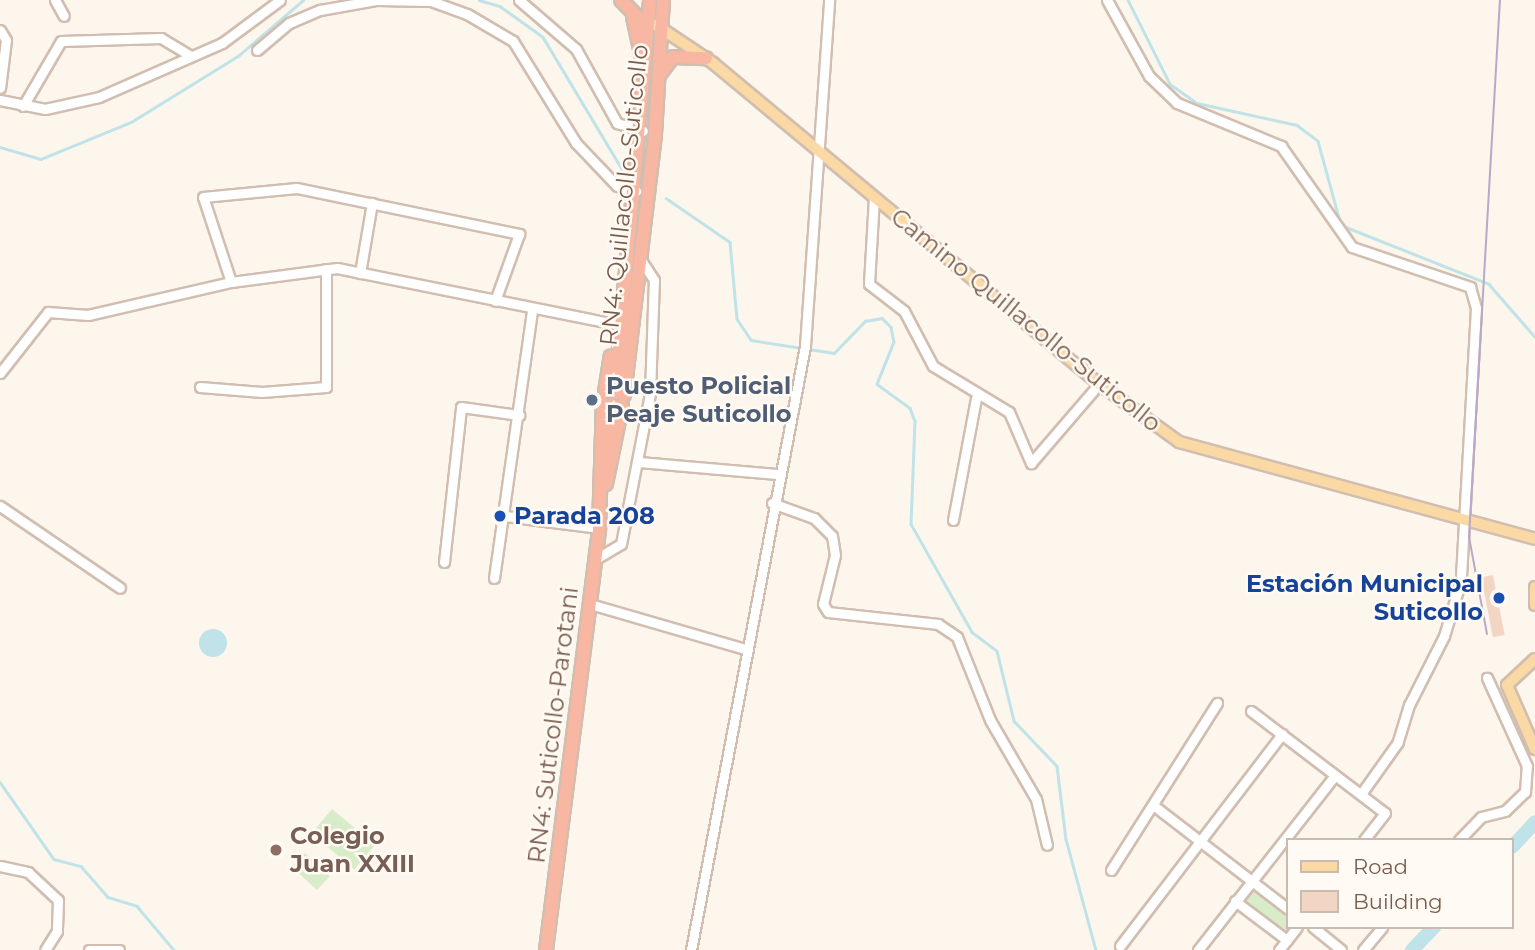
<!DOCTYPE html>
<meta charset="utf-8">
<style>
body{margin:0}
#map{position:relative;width:1535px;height:950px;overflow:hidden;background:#fdf6ec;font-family:Montserrat,sans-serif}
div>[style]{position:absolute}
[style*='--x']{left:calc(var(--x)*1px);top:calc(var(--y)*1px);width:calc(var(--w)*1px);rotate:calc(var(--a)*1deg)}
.green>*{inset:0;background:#d8ecc9;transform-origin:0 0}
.water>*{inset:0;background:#bfe3e8}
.round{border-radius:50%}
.stream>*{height:2.5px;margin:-1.25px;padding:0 1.25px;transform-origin:1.25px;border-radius:1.25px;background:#bfe3e8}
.river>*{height:14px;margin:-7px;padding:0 7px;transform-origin:7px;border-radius:7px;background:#bfe3e8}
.building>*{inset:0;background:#f3d5c3;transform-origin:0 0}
.roads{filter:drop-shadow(2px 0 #d1beb0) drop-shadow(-2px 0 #d1beb0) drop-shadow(0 2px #d1beb0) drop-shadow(0 -2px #d1beb0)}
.minor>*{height:9px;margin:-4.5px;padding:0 4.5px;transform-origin:4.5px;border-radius:4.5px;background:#fff}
.major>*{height:10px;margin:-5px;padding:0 5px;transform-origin:5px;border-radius:5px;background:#fbd9a5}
.highway>*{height:12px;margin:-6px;padding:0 6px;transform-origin:6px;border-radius:6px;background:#f7b7a3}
.tram>*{height:2px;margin:-1px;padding:0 1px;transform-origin:1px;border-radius:1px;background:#b9a8c9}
.dots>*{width:19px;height:19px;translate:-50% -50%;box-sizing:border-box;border:4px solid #fffaf3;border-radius:50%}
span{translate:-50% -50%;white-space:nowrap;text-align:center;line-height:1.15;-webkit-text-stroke:5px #fffaf3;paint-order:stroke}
.street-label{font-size:24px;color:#7a5c4d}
.service-label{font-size:24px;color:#4e5e75;font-weight:700}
.left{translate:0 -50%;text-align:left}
.transit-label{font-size:24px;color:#164399;font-weight:700}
.right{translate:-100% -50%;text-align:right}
.education-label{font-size:24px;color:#785e54;font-weight:700}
.legend{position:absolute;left:1286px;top:838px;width:228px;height:91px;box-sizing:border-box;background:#fffaf3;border:2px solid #cabbb1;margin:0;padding:9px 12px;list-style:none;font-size:21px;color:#7a5c4d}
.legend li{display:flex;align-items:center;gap:14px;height:35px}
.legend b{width:35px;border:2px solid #cabbb1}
</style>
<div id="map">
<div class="green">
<i style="left:332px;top:809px;width:56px;height:32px;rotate:40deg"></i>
<i style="left:305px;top:853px;width:34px;height:19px;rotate:43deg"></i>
<i style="clip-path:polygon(1251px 885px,1288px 913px,1293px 927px,1287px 935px,1240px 900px)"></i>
</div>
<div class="water">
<i class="round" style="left:199px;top:629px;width:28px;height:28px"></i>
</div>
<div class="stream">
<i style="--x:479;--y:0;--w:22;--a:16"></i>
<i style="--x:500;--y:6;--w:53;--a:35.8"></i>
<i style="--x:543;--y:37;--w:165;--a:59.1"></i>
<i style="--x:1128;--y:0;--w:94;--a:63.4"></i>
<i style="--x:1170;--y:84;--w:33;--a:35"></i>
<i style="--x:1197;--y:103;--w:102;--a:12.4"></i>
<i style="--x:1297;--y:125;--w:26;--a:37"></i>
<i style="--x:1318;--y:141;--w:87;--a:74.7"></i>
<i style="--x:1341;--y:225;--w:159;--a:21.7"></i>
<i style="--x:1489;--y:284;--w:70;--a:49"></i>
<i style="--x:0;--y:147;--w:43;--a:16.3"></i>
<i style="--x:41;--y:159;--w:97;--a:-22.3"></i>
<i style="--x:131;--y:122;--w:126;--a:-31.7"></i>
<i style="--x:238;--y:56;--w:86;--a:-40.7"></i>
<i style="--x:666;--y:198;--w:78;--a:34.5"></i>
<i style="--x:730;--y:242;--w:77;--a:84.8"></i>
<i style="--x:737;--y:319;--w:25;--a:56"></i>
<i style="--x:751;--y:340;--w:84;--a:8.9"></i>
<i style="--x:834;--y:353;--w:45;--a:-45.9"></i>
<i style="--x:865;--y:321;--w:17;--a:-10"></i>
<i style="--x:882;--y:318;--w:13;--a:45"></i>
<i style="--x:891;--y:327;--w:15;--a:79"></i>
<i style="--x:894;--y:342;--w:45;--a:112"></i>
<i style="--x:877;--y:384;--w:41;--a:36"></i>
<i style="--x:910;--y:408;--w:14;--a:69"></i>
<i style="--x:915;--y:421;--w:103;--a:92.2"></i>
<i style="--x:911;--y:524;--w:124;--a:60.5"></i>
<i style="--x:972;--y:632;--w:31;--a:37"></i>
<i style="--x:997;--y:651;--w:72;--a:76.3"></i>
<i style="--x:1014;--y:721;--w:62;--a:46.3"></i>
<i style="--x:1057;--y:766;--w:74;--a:83"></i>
<i style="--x:1066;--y:839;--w:115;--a:74.9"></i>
<i style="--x:0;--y:782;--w:94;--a:55"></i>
<i style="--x:54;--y:859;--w:28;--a:15"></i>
<i style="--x:81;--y:866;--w:41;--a:48.9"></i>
<i style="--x:108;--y:897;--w:30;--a:17"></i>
<i style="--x:137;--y:906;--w:57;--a:49.9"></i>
</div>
<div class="river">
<i style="--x:1512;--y:847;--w:34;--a:-47"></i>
<i style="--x:1412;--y:950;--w:32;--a:-46"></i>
</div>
<div class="building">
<i style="left:1493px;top:575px;width:61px;height:12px;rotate:79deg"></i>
</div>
<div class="roads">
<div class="minor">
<i style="--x:55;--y:0;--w:18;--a:61"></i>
<i style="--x:519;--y:0;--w:75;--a:40.7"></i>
<i style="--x:576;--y:49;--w:85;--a:61"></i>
<i style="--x:617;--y:123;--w:27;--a:17"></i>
<i style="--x:1107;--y:0;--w:87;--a:61.1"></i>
<i style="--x:1149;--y:76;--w:39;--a:44"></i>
<i style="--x:1177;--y:103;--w:113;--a:22.5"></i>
<i style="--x:1281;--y:146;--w:123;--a:54.9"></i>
<i style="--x:1352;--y:247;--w:125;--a:18.7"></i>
<i style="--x:1470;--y:287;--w:22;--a:74"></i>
<i style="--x:1476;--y:308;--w:272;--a:93.2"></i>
<i style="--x:1461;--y:580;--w:59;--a:106.9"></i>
<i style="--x:1444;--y:636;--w:77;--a:116.9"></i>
<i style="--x:1409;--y:705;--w:39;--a:107"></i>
<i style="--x:1398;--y:742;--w:64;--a:125.4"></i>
<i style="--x:0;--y:30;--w:12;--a:59"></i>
<i style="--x:6;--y:40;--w:48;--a:97.1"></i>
<i style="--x:257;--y:50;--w:42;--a:-40.2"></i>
<i style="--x:289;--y:23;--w:34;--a:-23"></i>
<i style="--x:320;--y:10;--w:58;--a:-10"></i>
<i style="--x:377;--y:0;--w:54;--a:1.1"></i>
<i style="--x:431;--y:1;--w:38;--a:20"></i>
<i style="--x:467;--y:14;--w:53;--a:30.4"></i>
<i style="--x:513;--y:41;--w:120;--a:58.3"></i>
<i style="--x:576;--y:143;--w:59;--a:46.4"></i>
<i style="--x:617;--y:186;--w:20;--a:15"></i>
<i style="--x:0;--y:100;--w:46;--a:11.3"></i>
<i style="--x:45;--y:109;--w:55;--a:-12.5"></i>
<i style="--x:99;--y:97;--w:134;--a:-23.7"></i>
<i style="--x:222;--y:43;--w:72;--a:-36.6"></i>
<i style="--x:23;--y:106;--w:75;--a:-59.7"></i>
<i style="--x:61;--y:41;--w:100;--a:-1.7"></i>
<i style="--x:161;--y:38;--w:33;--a:31"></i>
<i style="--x:874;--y:197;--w:87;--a:93.3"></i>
<i style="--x:869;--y:284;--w:44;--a:37.6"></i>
<i style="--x:904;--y:311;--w:62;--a:62.2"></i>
<i style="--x:933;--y:366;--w:89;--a:31.2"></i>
<i style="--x:1009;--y:412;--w:56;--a:66.7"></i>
<i style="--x:1031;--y:463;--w:104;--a:-49.3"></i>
<i style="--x:360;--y:273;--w:71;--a:-80.3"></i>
<i style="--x:231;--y:282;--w:89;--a:-108.2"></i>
<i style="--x:203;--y:197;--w:94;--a:-5.5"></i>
<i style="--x:297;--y:188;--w:227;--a:11.7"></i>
<i style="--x:519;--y:234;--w:71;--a:109.7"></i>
<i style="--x:0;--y:373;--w:78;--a:-51.8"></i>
<i style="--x:48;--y:312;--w:40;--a:4.3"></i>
<i style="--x:88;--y:315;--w:147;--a:-13"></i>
<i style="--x:231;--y:282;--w:107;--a:-7.5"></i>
<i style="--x:337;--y:268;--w:288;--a:11.4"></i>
<i style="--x:200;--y:387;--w:62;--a:4.6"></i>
<i style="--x:262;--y:392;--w:64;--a:-4.5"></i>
<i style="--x:326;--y:387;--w:118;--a:-90"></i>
<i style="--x:639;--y:462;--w:138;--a:5"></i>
<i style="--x:772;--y:503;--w:45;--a:19.7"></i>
<i style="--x:814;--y:518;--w:25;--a:45"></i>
<i style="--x:832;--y:536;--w:19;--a:81"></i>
<i style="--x:835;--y:555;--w:50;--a:103.8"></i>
<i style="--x:823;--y:604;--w:9;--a:58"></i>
<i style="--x:828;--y:612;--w:111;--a:6.2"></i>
<i style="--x:938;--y:624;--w:23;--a:34"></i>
<i style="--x:957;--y:637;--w:89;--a:68.3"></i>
<i style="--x:990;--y:720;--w:91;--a:59.8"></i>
<i style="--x:1036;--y:799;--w:47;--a:76.6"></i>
<i style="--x:0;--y:506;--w:145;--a:34.3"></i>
<i style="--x:505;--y:516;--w:95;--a:7.3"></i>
<i style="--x:953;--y:520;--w:124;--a:-79.3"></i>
<i style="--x:594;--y:560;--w:31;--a:-31"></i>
<i style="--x:621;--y:544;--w:154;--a:-79.1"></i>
<i style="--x:650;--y:393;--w:113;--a:-88"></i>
<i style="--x:654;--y:280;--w:27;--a:-123"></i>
<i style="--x:444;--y:562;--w:156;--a:-83.7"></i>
<i style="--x:461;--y:407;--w:59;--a:7.9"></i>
<i style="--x:494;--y:578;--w:271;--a:-81.9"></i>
<i style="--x:590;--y:604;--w:161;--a:16.2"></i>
<i style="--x:1251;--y:711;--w:168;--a:37.3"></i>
<i style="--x:1385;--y:813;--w:34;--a:128"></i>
<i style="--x:1153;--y:805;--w:170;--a:37.6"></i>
<i style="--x:1459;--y:840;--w:32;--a:-46"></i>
<i style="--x:1481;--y:817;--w:25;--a:-14"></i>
<i style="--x:1505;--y:811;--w:28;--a:-44"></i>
<i style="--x:1525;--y:792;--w:26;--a:-86"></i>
<i style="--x:1527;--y:766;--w:97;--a:-114.4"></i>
<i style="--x:0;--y:866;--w:29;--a:12"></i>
<i style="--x:28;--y:872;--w:41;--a:43"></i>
<i style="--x:58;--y:900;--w:31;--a:92"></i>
<i style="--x:57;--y:931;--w:22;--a:122"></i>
<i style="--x:1111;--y:870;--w:198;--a:-57.6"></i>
<i style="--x:1235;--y:901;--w:65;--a:36.9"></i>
<i style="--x:1313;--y:927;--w:36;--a:39"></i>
<i style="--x:1120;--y:946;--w:267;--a:-52.6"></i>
<i style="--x:89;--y:950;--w:30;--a:0"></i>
<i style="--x:691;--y:950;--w:615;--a:-79.31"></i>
<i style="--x:805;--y:346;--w:347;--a:-86"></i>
<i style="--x:1198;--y:950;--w:222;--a:-51.9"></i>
<i style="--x:1279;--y:950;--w:29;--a:-52"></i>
<i style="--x:1363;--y:950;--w:30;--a:-50"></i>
</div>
<div class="major">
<i style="--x:656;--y:25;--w:69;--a:33.7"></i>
<i style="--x:713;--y:63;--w:502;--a:39.75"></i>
<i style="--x:1099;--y:384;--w:99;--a:35.9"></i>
<i style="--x:1179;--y:442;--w:369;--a:15.2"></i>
<i style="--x:1535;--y:587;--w:18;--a:90"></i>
<i style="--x:1535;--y:659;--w:38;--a:137"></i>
<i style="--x:1507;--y:685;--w:70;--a:66.4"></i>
</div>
<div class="highway">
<i style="--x:621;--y:0;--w:28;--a:46"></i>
<i style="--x:633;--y:17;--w:47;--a:77.7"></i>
<i style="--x:660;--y:74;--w:21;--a:-53"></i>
<i style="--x:673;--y:57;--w:33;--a:2"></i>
<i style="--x:605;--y:392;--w:36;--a:-81"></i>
<i style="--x:615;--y:393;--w:395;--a:-84.9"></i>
<i style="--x:624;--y:395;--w:262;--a:-83.2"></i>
<i style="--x:655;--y:135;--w:135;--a:-86.6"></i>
<i style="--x:608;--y:439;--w:34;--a:-82"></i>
<i style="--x:606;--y:484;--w:80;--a:-78.4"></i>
<i style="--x:546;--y:950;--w:425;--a:-82.8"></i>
<i style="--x:599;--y:528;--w:125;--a:-88.2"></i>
</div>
</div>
<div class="tram">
<i style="--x:1487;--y:634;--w:99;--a:-100.5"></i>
<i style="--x:1469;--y:537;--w:538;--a:-86.7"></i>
</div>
<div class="dots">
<i style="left:592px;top:400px;background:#5c6f8a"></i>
<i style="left:500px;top:516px;background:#1a4fb4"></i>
<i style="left:1499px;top:598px;background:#1a4fb4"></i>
<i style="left:276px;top:850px;background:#8d6e63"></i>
</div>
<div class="street-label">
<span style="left:624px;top:195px;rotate:-84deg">RN4: Quillacollo-Suticollo</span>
<span style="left:1026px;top:320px;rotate:39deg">Camino Quillacollo-Suticollo</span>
<span style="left:553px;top:725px;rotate:-83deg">RN4: Suticollo-Parotani</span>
</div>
<div class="service-label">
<span class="left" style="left:606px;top:400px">Puesto Policial<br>Peaje Suticollo</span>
</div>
<div class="transit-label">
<span class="left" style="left:514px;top:516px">Parada 208</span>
<span class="right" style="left:1483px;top:598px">Estación Municipal<br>Suticollo</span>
</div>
<div class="education-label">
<span class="left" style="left:290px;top:850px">Colegio<br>Juan XXIII</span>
</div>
<ul class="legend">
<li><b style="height:9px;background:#fbd9a5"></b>Road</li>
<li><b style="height:19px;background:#f3d5c3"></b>Building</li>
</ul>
</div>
